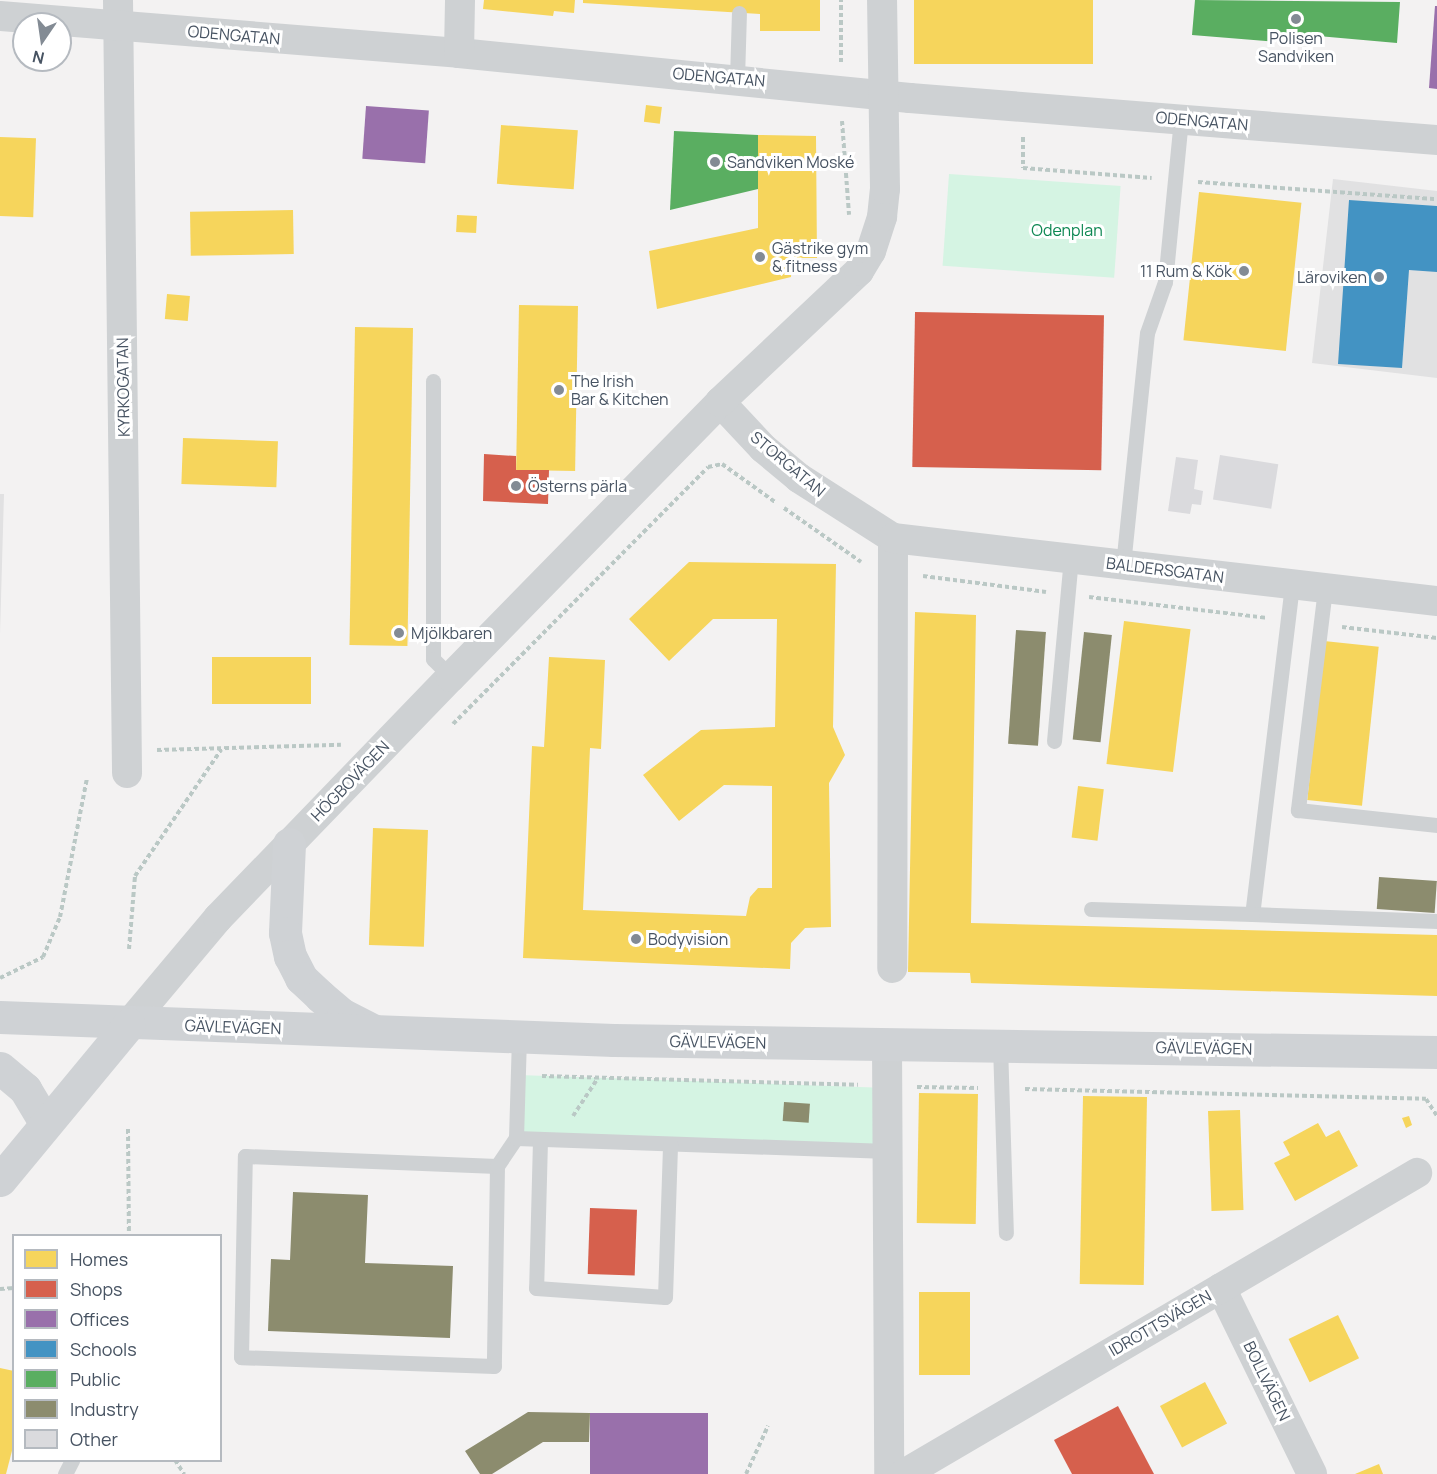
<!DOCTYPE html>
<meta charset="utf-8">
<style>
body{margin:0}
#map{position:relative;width:1437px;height:1474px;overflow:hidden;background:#f3f2f2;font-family:Manrope,sans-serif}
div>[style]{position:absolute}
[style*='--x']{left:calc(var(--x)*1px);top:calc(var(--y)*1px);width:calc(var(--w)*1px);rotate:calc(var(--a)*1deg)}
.education>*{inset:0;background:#e1e1e2}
.green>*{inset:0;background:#d5f4e3;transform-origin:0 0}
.homes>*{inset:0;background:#f6d55c;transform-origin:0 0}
.shops>*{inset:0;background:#d6604d;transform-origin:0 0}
.offices>*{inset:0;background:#9970ab;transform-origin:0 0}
.schools>*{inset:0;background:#4393c3}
.public>*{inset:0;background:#5aae61}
.industry>*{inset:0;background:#8c8c6e;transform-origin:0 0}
.building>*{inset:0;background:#dadadd;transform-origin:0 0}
.path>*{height:4px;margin-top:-2px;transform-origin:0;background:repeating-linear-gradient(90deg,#bac8c5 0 4.5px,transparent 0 7.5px)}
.service>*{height:15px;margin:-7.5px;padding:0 7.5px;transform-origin:7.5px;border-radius:7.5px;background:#ced1d3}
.minor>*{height:30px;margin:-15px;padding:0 15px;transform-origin:15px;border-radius:15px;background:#ced1d3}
.secondary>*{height:33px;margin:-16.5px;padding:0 16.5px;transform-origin:16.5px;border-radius:16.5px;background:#cfd2d5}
.dots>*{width:16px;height:16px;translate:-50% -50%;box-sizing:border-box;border:3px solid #fff;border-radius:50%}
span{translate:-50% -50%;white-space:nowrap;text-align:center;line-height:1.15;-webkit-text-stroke:6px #fff;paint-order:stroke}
.street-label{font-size:16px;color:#475362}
.poi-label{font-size:16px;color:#475362}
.left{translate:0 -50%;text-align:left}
.right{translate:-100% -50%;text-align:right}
.park-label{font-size:16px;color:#0d8752}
.legend{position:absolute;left:12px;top:1234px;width:210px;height:228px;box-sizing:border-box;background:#fff;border:2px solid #b5bac0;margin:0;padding:8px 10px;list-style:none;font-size:18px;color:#475362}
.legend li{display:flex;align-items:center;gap:12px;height:30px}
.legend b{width:30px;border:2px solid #b5bac0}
.north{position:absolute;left:12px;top:12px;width:60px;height:60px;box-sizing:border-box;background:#fff;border:2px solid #b5bac0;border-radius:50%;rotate:193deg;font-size:16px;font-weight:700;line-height:24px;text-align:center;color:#475362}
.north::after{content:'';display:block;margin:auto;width:21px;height:27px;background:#838b94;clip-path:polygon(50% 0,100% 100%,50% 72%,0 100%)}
</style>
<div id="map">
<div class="education">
<i style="clip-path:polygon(1333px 179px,1437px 191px,1437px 378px,1312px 363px)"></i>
<i style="clip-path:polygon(0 494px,4px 494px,0 634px)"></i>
</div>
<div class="green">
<i style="left:949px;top:174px;width:172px;height:92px;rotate:4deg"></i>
<i style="left:518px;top:1075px;width:370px;height:63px;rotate:2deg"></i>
</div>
<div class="homes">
<i style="clip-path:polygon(484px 0,575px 0,574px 13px,554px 11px,553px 16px,483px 9px)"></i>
<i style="clip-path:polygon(583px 0,820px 0,820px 31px,760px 31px,760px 14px,583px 3px)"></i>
<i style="left:914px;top:0;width:179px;height:64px"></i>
<i style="left:646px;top:105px;width:16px;height:17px;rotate:7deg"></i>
<i style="left:501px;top:125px;width:77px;height:59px;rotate:4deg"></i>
<i style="clip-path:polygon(758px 135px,816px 136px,817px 258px,792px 258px,791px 277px,657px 309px,649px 251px,758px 228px)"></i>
<i style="left:0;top:137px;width:36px;height:79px;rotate:2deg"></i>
<i style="left:1199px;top:192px;width:103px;height:149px;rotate:6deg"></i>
<i style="left:293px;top:210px;width:44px;height:103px;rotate:89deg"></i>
<i style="left:457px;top:215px;width:20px;height:17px;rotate:3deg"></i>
<i style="left:167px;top:294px;width:23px;height:25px;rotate:5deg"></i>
<i style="left:519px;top:305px;width:59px;height:165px;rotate:1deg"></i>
<i style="left:355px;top:327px;width:58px;height:318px;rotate:1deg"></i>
<i style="left:183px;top:438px;width:95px;height:46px;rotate:2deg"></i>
<i style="clip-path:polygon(689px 562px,836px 564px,833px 727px,845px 755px,829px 783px,831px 927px,805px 928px,791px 943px,790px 969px,523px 958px,532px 746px,544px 747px,549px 657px,605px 660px,601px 749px,590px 748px,583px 910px,746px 916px,750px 897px,758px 888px,772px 888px,772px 786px,724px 785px,679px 821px,643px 775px,701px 730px,775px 727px,777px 619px,713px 619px,669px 661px,629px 619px)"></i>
<i style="clip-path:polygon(915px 612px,976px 615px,971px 923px,1437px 935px,1437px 996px,971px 983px,970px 973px,908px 972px)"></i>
<i style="left:1124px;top:621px;width:67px;height:144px;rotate:7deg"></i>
<i style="left:1324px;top:641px;width:55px;height:160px;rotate:6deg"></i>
<i style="left:212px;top:657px;width:99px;height:47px"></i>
<i style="left:1078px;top:786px;width:26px;height:52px;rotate:7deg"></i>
<i style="left:373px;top:828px;width:55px;height:117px;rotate:2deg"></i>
<i style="left:919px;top:1093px;width:59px;height:130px;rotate:1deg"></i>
<i style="left:1083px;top:1096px;width:64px;height:188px;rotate:1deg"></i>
<i style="left:1240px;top:1110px;width:100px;height:32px;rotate:88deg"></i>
<i style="clip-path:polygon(1409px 1116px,1412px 1125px,1406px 1128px,1402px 1118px)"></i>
<i style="clip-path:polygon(1318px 1123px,1326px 1137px,1339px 1130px,1358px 1166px,1295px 1201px,1274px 1163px,1290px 1155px,1283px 1142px)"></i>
<i style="left:919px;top:1292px;width:51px;height:83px"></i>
<i style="left:1338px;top:1315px;width:48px;height:55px;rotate:64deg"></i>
<i style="clip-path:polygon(0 1368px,14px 1371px,14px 1443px,6px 1474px,0 1474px)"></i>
<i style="left:1205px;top:1382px;width:47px;height:51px;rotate:62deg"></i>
<i style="clip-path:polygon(1379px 1464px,1383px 1474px,1355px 1474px)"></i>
</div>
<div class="shops">
<i style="left:915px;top:312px;width:189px;height:155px;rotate:1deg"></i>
<i style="clip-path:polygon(484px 454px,516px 456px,516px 470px,549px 470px,548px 504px,483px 501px)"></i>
<i style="left:590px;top:1208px;width:47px;height:66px;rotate:2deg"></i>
<i style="clip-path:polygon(1118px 1406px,1154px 1474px,1072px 1474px,1054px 1440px)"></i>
</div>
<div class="offices">
<i style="clip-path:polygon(1435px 6px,1437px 6px,1437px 89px,1429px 88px)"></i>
<i style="left:366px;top:106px;width:63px;height:53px;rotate:4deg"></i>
<i style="left:590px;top:1413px;width:118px;height:61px"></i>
</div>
<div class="schools">
<i style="clip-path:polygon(1349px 200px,1437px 206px,1437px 272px,1409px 270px,1402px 368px,1338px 364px)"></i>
</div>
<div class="public">
<i style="clip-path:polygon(1195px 0,1400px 2px,1397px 43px,1318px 36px,1317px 45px,1192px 35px)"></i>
<i style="clip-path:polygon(674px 131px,758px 135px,758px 189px,670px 210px)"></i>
</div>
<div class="industry">
<i style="left:1016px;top:630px;width:30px;height:114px;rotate:4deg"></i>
<i style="left:1084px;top:632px;width:28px;height:108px;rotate:6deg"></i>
<i style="left:1379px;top:877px;width:58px;height:32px;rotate:4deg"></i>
<i style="left:784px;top:1102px;width:26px;height:19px;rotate:4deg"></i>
<i style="clip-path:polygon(293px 1192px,368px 1195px,365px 1263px,453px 1266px,450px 1338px,268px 1331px,271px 1259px,290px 1260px)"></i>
<i style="clip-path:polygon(528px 1412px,590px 1413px,589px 1442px,543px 1442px,492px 1474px,480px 1474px,465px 1451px)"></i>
</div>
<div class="building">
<i style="left:1220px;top:455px;width:59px;height:45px;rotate:9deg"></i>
<i style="clip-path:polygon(1176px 457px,1198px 460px,1194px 489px,1203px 491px,1201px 505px,1192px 504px,1190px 514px,1168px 511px)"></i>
</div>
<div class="path">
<i style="--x:841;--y:62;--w:62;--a:-90"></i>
<i style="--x:842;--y:121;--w:94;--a:85.7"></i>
<i style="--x:1023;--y:137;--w:31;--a:90"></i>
<i style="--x:1023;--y:168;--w:129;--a:4.4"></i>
<i style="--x:1198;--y:182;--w:240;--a:4.1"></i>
<i style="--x:784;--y:508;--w:94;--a:35"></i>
<i style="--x:923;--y:576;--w:124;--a:7.4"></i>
<i style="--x:1089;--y:597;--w:179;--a:6.7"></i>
<i style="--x:1342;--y:627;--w:96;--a:6.6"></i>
<i style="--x:453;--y:724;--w:362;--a:-45.2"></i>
<i style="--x:708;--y:467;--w:14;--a:-12"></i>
<i style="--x:722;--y:464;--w:65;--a:35.6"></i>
<i style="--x:157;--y:750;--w:184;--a:-1.6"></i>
<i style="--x:129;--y:949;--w:73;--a:-85.3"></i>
<i style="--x:135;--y:876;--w:153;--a:-55.7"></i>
<i style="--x:0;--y:978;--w:48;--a:-26"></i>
<i style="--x:43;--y:957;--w:43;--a:-67"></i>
<i style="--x:60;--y:917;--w:142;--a:-79"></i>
<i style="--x:542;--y:1076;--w:316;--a:1.6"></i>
<i style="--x:917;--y:1087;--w:61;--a:0.9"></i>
<i style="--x:1025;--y:1089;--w:401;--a:1.4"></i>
<i style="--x:1426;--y:1099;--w:20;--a:57"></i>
<i style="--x:573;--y:1116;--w:45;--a:-56.7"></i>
<i style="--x:128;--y:1129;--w:107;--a:89.5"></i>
<i style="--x:0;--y:1289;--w:14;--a:-4"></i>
<i style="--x:175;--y:1460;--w:17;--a:57"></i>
<i style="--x:746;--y:1474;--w:53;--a:-65.4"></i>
</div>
<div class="service">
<i style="--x:737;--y:79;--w:66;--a:-88.3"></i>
<i style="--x:433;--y:381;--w:278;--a:90"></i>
<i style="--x:433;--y:659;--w:25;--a:45"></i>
<i style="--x:1123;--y:565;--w:233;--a:-84.1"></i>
<i style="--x:1147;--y:333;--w:54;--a:-70.6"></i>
<i style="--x:1165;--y:282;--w:163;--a:-84.4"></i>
<i style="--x:1292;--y:585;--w:331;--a:96.9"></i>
<i style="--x:1252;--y:914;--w:185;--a:2.2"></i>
<i style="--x:1325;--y:589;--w:223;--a:97"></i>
<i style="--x:1298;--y:810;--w:140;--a:6.2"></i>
<i style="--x:1054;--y:741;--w:183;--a:-84.7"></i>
<i style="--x:1091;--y:909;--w:161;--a:1.8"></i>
<i style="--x:1000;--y:1045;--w:188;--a:88.2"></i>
<i style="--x:516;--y:1138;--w:372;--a:2"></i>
<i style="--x:540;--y:1140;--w:148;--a:91.5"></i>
<i style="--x:536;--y:1288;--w:129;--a:4"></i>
<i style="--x:665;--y:1297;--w:153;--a:-88.1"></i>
<i style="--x:497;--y:1166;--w:200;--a:90.9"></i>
<i style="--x:494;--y:1366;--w:253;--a:-178"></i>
<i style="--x:241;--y:1357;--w:201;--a:-88.9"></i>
<i style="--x:245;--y:1156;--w:252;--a:2.3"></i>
<i style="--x:497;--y:1166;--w:34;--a:-56"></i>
<i style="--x:516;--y:1138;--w:101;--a:-88.3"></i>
<i style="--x:65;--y:1474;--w:16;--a:-63"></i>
</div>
<div class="minor">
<i style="--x:118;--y:0;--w:773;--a:89.33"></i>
<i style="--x:0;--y:16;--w:460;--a:4.6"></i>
<i style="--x:459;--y:53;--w:453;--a:5.7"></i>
<i style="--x:910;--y:98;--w:529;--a:4.56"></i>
<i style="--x:459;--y:53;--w:53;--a:-88.9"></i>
<i style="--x:720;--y:402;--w:63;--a:46.9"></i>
<i style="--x:763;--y:448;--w:47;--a:39.8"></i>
<i style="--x:799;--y:478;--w:112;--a:32.6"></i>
<i style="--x:893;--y:538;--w:430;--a:90.1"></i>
<i style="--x:893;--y:538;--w:548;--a:6.61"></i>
<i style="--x:129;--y:1024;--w:138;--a:-50"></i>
<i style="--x:218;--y:918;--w:335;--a:-46"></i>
<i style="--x:451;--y:677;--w:385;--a:-45.6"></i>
<i style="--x:720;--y:402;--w:191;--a:-43.3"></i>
<i style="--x:859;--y:271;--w:23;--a:-59"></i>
<i style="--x:871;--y:251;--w:36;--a:-72"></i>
<i style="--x:882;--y:217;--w:28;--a:-84"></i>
<i style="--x:885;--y:189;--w:189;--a:-90.9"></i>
<i style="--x:887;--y:1044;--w:430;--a:89.7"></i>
<i style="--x:1221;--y:1288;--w:207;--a:63.9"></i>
<i style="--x:904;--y:1474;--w:595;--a:-30.4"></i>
</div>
<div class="secondary">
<i style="--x:289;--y:844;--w:89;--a:92.6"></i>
<i style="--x:285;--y:933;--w:24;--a:78"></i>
<i style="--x:290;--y:956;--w:25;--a:63"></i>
<i style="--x:301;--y:978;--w:26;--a:43"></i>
<i style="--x:320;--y:996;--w:30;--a:40"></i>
<i style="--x:343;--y:1015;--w:33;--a:27"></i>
<i style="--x:0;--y:1017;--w:614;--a:2.15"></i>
<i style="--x:614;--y:1040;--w:823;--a:0.84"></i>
<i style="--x:0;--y:1068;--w:33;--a:40"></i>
<i style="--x:25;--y:1089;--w:39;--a:59"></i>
<i style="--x:0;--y:1180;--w:202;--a:-50.4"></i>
</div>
<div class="dots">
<i style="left:1296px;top:19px;background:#838b94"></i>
<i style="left:715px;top:162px;background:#838b94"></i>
<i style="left:760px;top:257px;background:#838b94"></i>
<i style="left:1244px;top:271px;background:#838b94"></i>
<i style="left:1379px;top:277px;background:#838b94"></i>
<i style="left:559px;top:390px;background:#838b94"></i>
<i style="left:516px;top:486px;background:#838b94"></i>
<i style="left:399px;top:633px;background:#838b94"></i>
<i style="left:636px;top:939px;background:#838b94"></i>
</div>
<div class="street-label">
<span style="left:234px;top:35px;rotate:5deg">ODENGATAN</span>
<span style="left:719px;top:77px;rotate:5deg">ODENGATAN</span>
<span style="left:1202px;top:121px;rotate:5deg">ODENGATAN</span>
<span style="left:123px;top:387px;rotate:-91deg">KYRKOGATAN</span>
<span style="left:788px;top:464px;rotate:40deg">STORGATAN</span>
<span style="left:1165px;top:570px;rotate:7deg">BALDERSGATAN</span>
<span style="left:350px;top:781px;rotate:-46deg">HÖGBOVÄGEN</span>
<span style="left:233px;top:1027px;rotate:2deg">GÄVLEVÄGEN</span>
<span style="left:718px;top:1042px;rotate:1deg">GÄVLEVÄGEN</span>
<span style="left:1204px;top:1048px;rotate:1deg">GÄVLEVÄGEN</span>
<span style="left:1160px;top:1323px;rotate:-30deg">IDROTTSVÄGEN</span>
<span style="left:1267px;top:1381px;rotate:64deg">BOLLVÄGEN</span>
</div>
<div class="poi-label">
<span style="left:1296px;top:47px">Polisen<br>Sandviken</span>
<span class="left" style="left:727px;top:162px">Sandviken Moské</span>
<span class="left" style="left:772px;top:257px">Gästrike gym<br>&amp; fitness</span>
<span class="right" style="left:1232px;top:271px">11 Rum &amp; Kök</span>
<span class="right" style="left:1367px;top:277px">Läroviken</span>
<span class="left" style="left:571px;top:390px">The Irish<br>Bar &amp; Kitchen</span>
<span class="left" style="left:528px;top:486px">Österns pärla</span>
<span class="left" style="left:411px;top:633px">Mjölkbaren</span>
<span class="left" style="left:648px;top:939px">Bodyvision</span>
</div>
<div class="park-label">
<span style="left:1067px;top:230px">Odenplan</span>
</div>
<ul class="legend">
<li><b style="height:16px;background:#f6d55c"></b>Homes</li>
<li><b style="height:16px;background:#d6604d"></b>Shops</li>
<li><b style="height:16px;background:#9970ab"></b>Offices</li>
<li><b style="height:16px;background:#4393c3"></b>Schools</li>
<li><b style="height:16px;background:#5aae61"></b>Public</li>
<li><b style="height:16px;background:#8c8c6e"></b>Industry</li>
<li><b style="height:16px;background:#dadadd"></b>Other</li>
</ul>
<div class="north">N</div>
</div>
